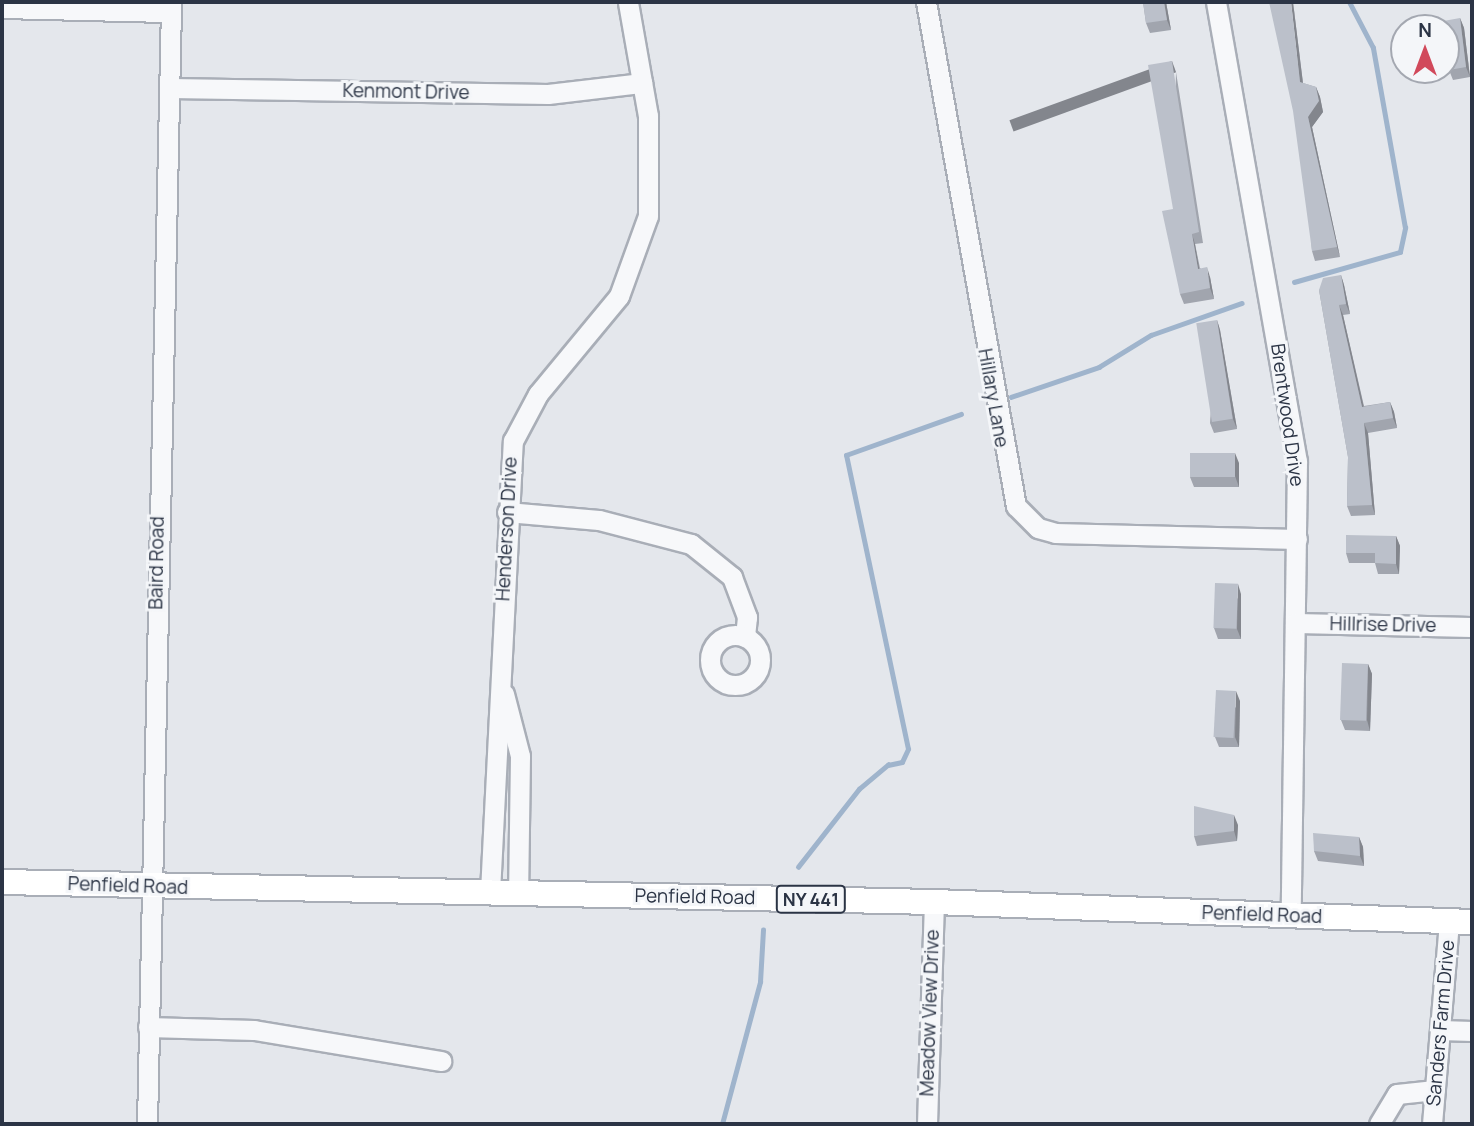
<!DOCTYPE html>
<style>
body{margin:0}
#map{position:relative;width:1474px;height:1126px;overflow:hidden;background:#e4e7ec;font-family:Manrope,sans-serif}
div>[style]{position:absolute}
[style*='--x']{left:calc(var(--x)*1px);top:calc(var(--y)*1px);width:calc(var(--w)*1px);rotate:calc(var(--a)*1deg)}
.stream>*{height:4.5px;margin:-2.25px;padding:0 2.25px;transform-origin:2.25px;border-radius:2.25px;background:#9fb4cc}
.roads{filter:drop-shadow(2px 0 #a9aeb7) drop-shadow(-2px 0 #a9aeb7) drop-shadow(0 2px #a9aeb7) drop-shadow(0 -2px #a9aeb7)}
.minor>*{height:19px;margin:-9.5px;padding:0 9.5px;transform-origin:9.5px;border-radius:9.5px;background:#f7f8fa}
.minor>.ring{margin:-9.5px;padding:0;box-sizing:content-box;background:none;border:19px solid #f7f8fa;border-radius:50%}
.major>*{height:24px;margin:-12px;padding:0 12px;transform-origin:12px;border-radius:12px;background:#fff}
.wall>*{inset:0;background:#a1a5ae}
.shaded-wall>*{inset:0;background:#83868d;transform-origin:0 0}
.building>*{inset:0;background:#bbc0ca;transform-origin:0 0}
span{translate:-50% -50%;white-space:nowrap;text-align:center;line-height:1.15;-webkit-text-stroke:6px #f4f6f9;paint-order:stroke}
.shield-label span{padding:2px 5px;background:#f4f6f9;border:2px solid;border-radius:5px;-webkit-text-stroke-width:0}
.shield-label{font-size:18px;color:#2b3445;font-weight:700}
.street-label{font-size:19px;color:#2b3445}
.frame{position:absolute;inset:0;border:4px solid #2b3445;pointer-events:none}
.north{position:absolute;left:1390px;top:14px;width:70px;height:70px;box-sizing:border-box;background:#f4f6f9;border:2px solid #a4a8b1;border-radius:50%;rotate:0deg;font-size:19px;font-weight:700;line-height:28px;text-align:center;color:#2b3445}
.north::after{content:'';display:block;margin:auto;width:24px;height:32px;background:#d1495b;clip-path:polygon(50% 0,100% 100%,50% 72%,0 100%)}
</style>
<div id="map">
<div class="stream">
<i style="--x:1294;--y:282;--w:110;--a:-15.8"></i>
<i style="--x:1400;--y:252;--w:25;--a:-78"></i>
<i style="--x:1405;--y:228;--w:183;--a:-100.1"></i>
<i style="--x:1373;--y:48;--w:52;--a:-117.6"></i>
<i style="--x:1011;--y:397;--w:93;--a:-18.8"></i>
<i style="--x:1099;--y:367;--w:61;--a:-31.6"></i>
<i style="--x:1151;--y:335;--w:96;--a:-19.4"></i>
<i style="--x:798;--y:867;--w:99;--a:-52"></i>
<i style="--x:859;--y:789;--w:38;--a:-40"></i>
<i style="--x:888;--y:765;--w:14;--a:-12"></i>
<i style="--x:902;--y:762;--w:14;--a:-65"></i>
<i style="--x:908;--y:749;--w:300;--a:-101.9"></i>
<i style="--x:846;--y:455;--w:122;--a:-19.6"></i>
<i style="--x:722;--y:1124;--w:147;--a:-75"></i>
<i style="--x:760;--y:982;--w:52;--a:-86.7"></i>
</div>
<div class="roads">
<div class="minor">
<i style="--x:926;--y:2;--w:512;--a:79.88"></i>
<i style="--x:1016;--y:506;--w:31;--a:45"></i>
<i style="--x:1038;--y:528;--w:18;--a:16"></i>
<i style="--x:1055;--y:533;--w:242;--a:1.4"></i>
<i style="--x:1216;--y:2;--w:466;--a:80"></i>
<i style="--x:1297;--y:461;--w:456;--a:90.8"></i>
<i style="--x:2;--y:8;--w:169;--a:1.4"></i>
<i style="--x:170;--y:88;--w:378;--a:0.9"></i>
<i style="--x:548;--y:94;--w:95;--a:-6.7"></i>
<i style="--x:507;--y:512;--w:92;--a:5"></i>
<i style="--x:599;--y:520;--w:95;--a:14.6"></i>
<i style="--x:691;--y:544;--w:53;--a:38.8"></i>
<i style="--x:732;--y:577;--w:43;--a:69.4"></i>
<i style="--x:747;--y:617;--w:20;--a:96"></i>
<i style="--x:1295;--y:623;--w:177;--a:1.3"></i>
<i class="ring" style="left:710px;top:635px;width:31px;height:31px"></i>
<i style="--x:504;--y:694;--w:64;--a:75.5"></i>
<i style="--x:520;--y:756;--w:137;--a:90.8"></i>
<i style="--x:490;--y:892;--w:452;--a:-87.1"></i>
<i style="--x:513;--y:441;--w:53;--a:-62"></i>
<i style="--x:538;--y:394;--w:127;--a:-50.4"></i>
<i style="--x:619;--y:296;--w:85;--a:-70.1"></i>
<i style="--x:648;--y:216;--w:100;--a:-90"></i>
<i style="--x:648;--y:116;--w:116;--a:-100"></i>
<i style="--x:148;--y:1027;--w:106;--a:1.6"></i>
<i style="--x:254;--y:1030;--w:190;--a:9.4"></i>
<i style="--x:1440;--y:1030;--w:32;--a:2"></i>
<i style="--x:147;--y:1124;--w:1122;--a:-88.77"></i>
<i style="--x:927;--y:1124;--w:222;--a:-88.2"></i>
<i style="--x:1379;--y:1124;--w:35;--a:-59"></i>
<i style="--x:1397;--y:1094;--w:38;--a:-6"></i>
<i style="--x:1432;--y:1124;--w:203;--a:-85.2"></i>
</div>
<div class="major">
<i style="--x:2;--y:882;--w:932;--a:1.23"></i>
<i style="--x:934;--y:902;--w:538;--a:2.13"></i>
</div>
</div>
<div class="wall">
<i style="clip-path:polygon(1135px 2px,1166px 2px,1171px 30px,1150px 33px,1146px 23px,1143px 2px,1136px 3px)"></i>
<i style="clip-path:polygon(1293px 2px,1303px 83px,1316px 87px,1320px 97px,1323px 112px,1312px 127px,1340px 257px,1315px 261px,1312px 251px)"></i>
<i style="clip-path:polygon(1460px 18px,1464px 28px,1470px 77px,1453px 80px,1449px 70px)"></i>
<i style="clip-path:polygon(1176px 72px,1203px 243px,1195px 244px,1200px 268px,1210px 277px,1214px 299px,1184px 304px,1180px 294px,1173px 209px)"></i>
<i style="clip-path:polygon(1341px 275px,1344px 285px,1350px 314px,1343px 315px,1364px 406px,1390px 402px,1394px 412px,1397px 428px,1368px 433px,1375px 515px,1351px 516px,1347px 506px,1348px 457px,1319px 290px)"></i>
<i style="clip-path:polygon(1217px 320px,1220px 330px,1237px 429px,1214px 433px,1210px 423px)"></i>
<i style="clip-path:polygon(1239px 463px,1239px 487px,1194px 487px,1190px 477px)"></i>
<i style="clip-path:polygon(1396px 536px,1400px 546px,1399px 574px,1378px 574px,1375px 563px,1349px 563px,1346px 553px)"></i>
<i style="clip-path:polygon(1241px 594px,1241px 639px,1218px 639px,1214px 628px)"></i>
<i style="clip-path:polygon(1368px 664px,1372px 674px,1370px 731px,1345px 730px,1341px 720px)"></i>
<i style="clip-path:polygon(1240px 701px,1239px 747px,1219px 747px,1215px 737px)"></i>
<i style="clip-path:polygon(1238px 825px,1237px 841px,1197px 846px,1194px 836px)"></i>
<i style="clip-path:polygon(1359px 837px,1363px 847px,1364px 866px,1318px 861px,1314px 851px)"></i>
</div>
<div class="shaded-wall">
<i style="clip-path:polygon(1164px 2px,1166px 2px,1171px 30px,1167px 20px)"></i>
<i style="clip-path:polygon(1291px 2px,1293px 2px,1304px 92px,1300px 82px)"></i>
<i style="clip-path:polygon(1460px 18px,1464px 28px,1470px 77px,1466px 67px)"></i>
<i style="left:1172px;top:61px;width:12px;height:173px;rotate:70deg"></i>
<i style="clip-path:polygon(1316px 87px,1320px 97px,1323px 112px,1312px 127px,1340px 257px,1337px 247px,1308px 117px)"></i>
<i style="clip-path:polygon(1192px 234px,1195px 244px,1201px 279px,1198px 269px)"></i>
<i style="clip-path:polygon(1207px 267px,1210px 277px,1214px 299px,1210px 288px)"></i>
<i style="clip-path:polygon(1341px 275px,1344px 285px,1350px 314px,1346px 304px)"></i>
<i style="clip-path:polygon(1339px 305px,1343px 315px,1366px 417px,1362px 407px)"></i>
<i style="clip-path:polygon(1217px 320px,1220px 330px,1237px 429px,1233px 419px)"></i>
<i style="clip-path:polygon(1390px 402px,1394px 412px,1397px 428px,1393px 418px)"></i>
<i style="clip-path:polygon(1364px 423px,1368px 433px,1375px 515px,1372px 505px)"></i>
<i style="clip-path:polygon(1235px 453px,1239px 463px,1239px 487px,1235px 476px)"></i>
<i style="clip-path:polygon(1396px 536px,1400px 546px,1399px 574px,1396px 564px)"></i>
<i style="clip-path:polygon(1238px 584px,1241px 594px,1241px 639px,1237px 629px)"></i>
<i style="clip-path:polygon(1368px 664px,1372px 674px,1370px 731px,1367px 720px)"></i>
<i style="clip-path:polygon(1236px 691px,1240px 701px,1239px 747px,1235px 737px)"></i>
<i style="clip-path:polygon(1234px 815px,1238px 825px,1237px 841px,1234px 831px)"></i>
<i style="clip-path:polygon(1359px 837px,1363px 847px,1364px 866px,1360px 856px)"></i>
</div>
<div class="building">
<i style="clip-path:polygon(1143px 2px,1164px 2px,1167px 20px,1146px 23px)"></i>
<i style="clip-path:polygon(1269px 2px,1291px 2px,1300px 82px,1316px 87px,1319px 101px,1308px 117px,1337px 247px,1312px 251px,1293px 111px)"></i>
<i style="clip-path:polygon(1460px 18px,1466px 67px,1449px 70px,1446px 55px,1446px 28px,1439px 28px,1438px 22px)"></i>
<i style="clip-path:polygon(1172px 61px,1199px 232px,1192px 234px,1198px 269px,1207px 267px,1210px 288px,1180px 294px,1162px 211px,1173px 209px,1148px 65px)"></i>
<i style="clip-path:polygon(1341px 275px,1346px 304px,1339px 305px,1362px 407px,1390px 402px,1393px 418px,1364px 423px,1372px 505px,1347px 506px,1348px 457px,1319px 290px,1323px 278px)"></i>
<i style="left:1217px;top:320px;width:100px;height:21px;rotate:81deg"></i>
<i style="left:1190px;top:453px;width:45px;height:24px"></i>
<i style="clip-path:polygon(1346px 535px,1396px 536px,1396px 564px,1375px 563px,1375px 553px,1346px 553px)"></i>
<i style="left:1215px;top:583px;width:23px;height:45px;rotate:2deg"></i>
<i style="left:1342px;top:663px;width:26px;height:57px;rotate:2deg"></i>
<i style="left:1216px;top:690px;width:20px;height:47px;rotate:3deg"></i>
<i style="clip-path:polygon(1194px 806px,1234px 815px,1234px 831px,1194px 836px)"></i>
<i style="clip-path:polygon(1313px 833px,1359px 837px,1360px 856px,1314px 851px)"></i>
</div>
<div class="shield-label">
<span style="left:811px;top:899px">NY 441</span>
</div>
<div class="street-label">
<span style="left:406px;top:92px;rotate:1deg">Kenmont Drive</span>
<span style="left:993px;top:398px;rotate:80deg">Hillary Lane</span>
<span style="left:1287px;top:415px;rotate:82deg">Brentwood Drive</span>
<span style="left:507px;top:529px;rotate:-87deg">Henderson Drive</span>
<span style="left:157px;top:563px;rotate:-89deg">Baird Road</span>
<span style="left:1383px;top:625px;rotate:1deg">Hillrise Drive</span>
<span style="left:128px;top:886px;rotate:2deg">Penfield Road</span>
<span style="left:695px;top:897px;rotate:1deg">Penfield Road</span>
<span style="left:1262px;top:915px;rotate:2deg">Penfield Road</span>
<span style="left:930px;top:1013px;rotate:-88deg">Meadow View Drive</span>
<span style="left:1441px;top:1023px;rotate:-85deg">Sanders Farm Drive</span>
</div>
<div class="frame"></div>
<div class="north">N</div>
</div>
